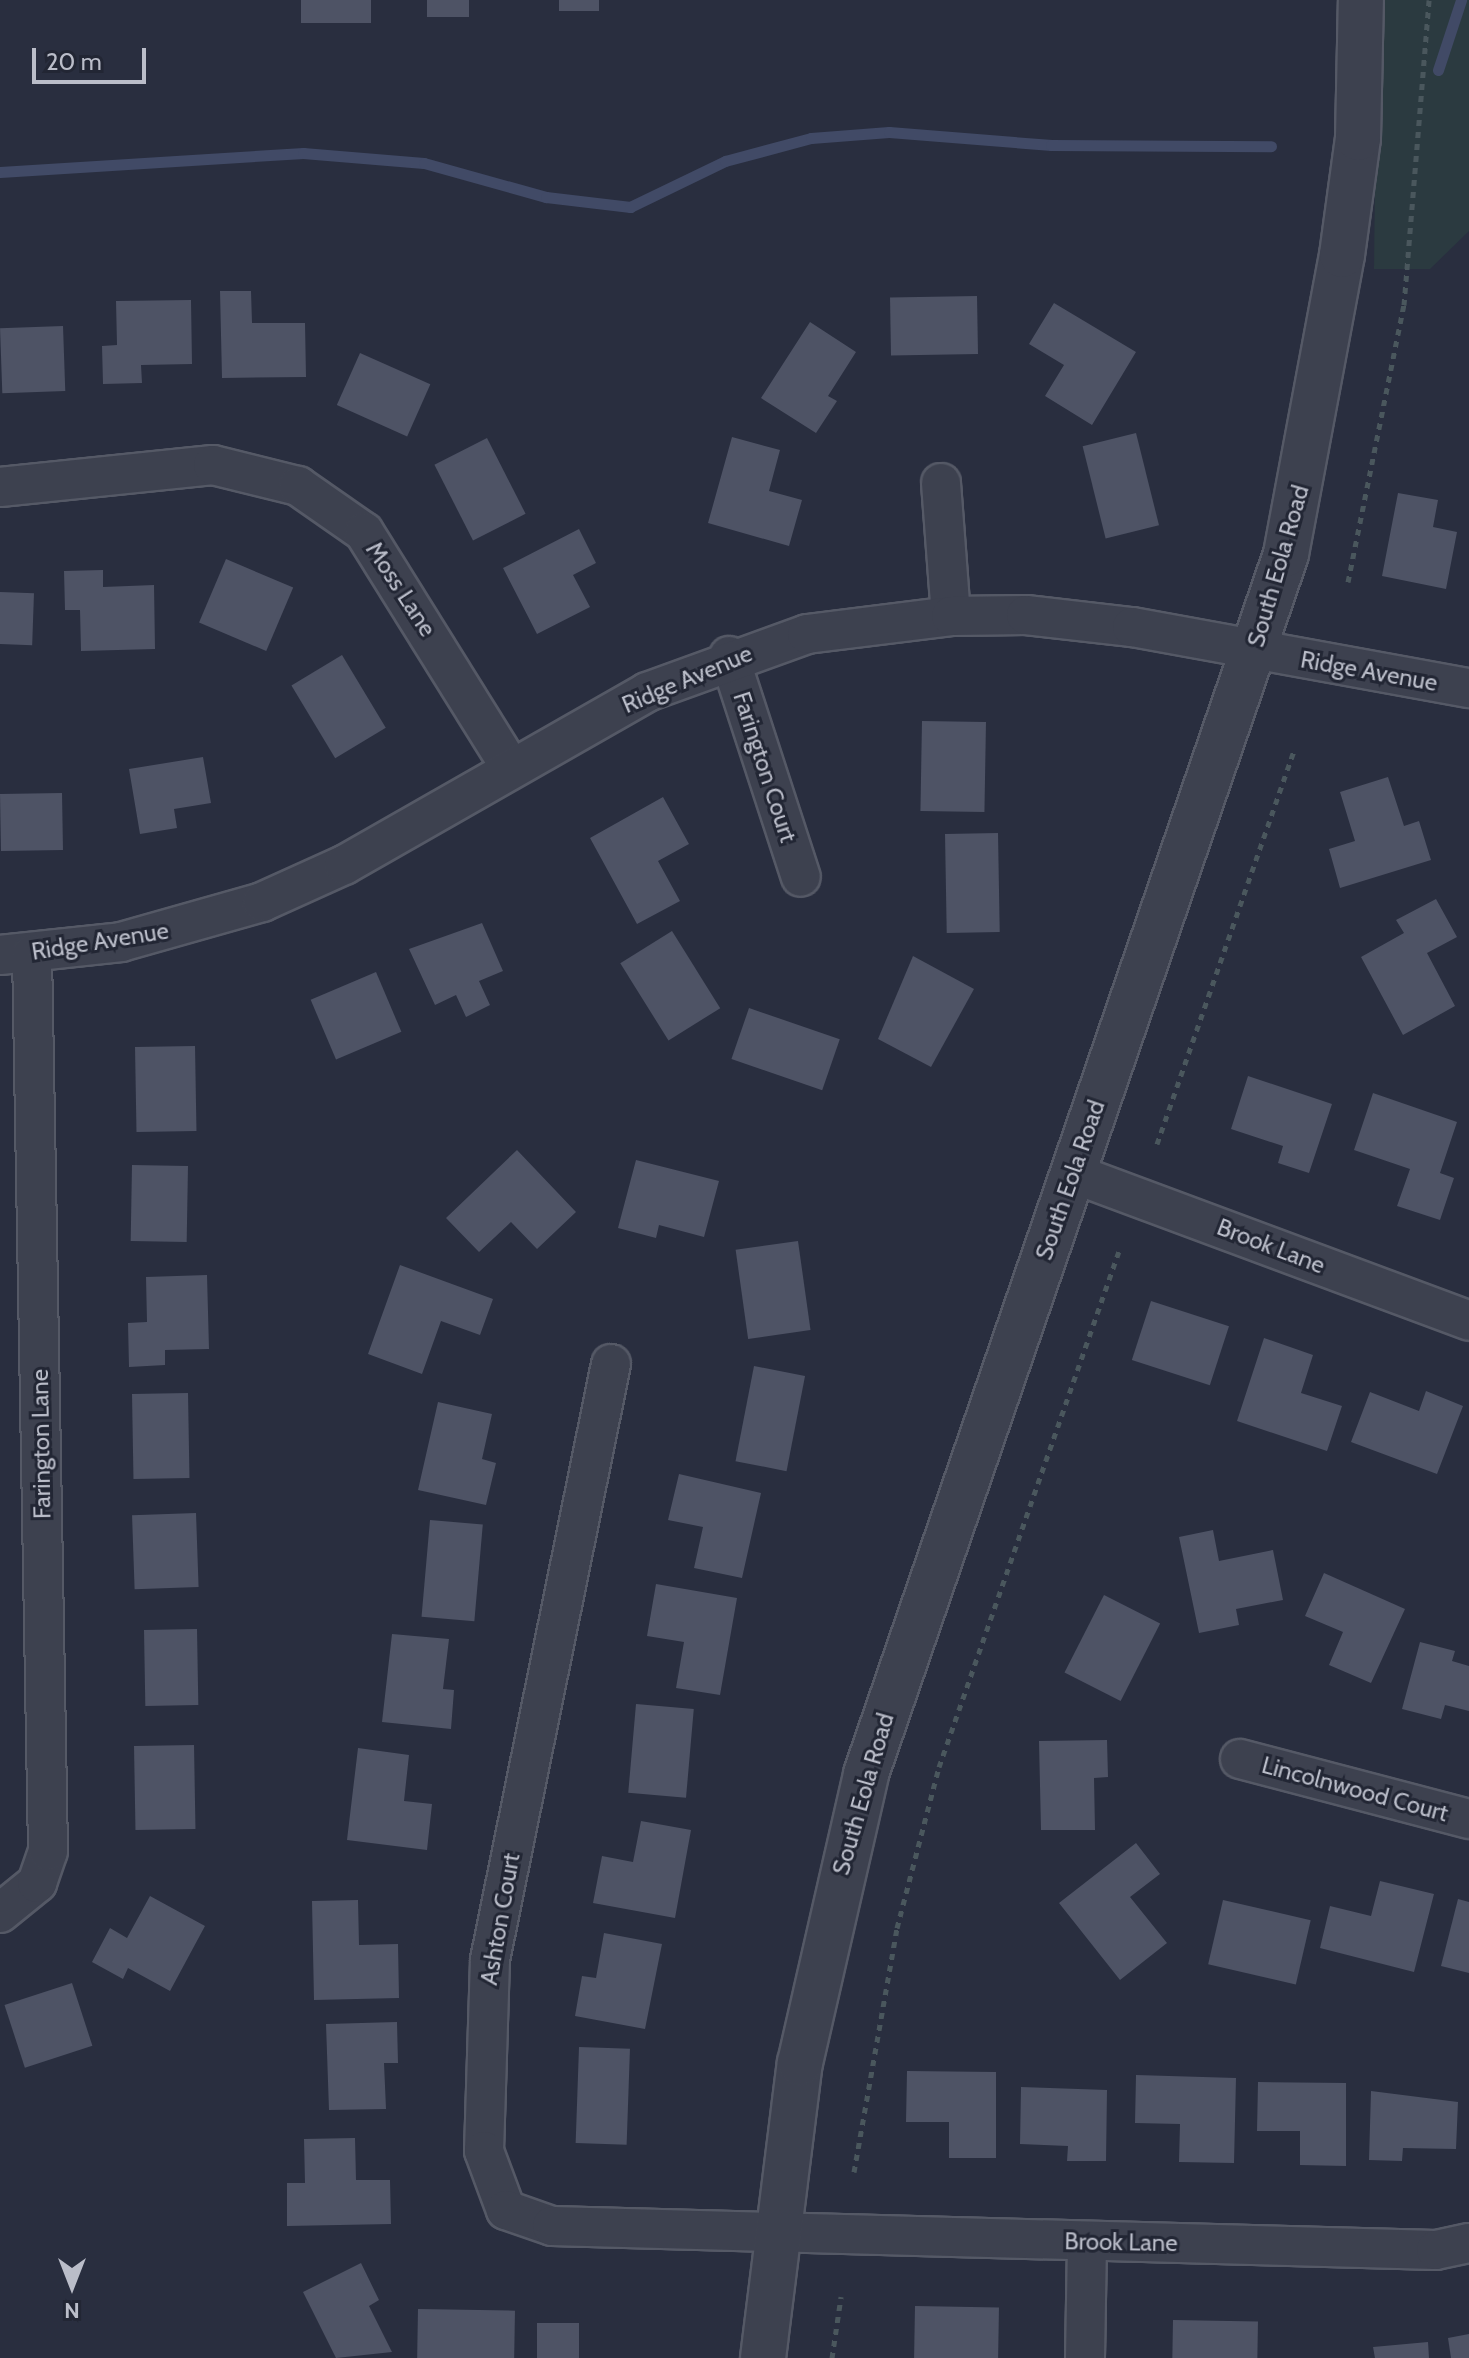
<!DOCTYPE html>
<style>
body{margin:0}
#map{position:relative;width:1469px;height:2358px;overflow:hidden;background:#292e3f;font-family:Cabin,sans-serif}
div>[style]{position:absolute}
[style*='--x']{left:calc(var(--x)*1px);top:calc(var(--y)*1px);width:calc(var(--w)*1px);rotate:calc(var(--a)*1deg)}
.green>*{inset:0;background:#2b3a40}
.stream>*{height:11px;margin:-5.5px;padding:0 5.5px;transform-origin:5.5px;border-radius:5.5px;background:#414a66}
.building>*{inset:0;background:#4e5365;transform-origin:0 0}
.path>*{height:5px;margin-top:-2.5px;transform-origin:0;background:repeating-linear-gradient(90deg,#4a575d 0 6px,transparent 0 12px)}
.roads{filter:drop-shadow(2px 0 #555966) drop-shadow(-2px 0 #555966) drop-shadow(0 2px #555966) drop-shadow(0 -2px #555966)}
.minor>*{height:38px;margin:-19px;padding:0 19px;transform-origin:19px;border-radius:19px;background:#3d414f}
.tertiary>*{height:44px;margin:-22px;padding:0 22px;transform-origin:22px;border-radius:22px;background:#3d414f}
span{translate:-50% -50%;white-space:nowrap;text-align:center;line-height:1.15;-webkit-text-stroke:6px #222634;paint-order:stroke}
.street-label{font-size:24px;color:#babdc9}
.north{position:absolute;left:32px;top:2246px;width:80px;height:80px;-webkit-text-stroke:6px #222634;paint-order:stroke;rotate:180deg;font-size:22px;font-weight:700;line-height:32px;text-align:center;color:#babdc9}
.north::after{content:'';display:block;margin:auto;width:28px;height:36px;background:#babdc9;clip-path:polygon(50% 0,100% 100%,50% 72%,0 100%)}
.scale{position:absolute;left:32px;top:48px;width:114px;height:36px;box-sizing:border-box;border:4px solid #babdc9;border-top:0;padding-left:10px;font-size:24px;line-height:28px;white-space:nowrap;color:#babdc9;-webkit-text-stroke:6px #222634;paint-order:stroke}
</style>
<div id="map">
<div class="green">
<i style="clip-path:polygon(1377px 0,1469px 0,1469px 231px,1430px 269px,1374px 269px)"></i>
</div>
<div class="stream">
<i style="--x:1438;--y:70;--w:74;--a:-71.8"></i>
<i style="--x:0;--y:172;--w:304;--a:-3.6"></i>
<i style="--x:303;--y:153;--w:121;--a:4.7"></i>
<i style="--x:424;--y:163;--w:127;--a:15.6"></i>
<i style="--x:546;--y:197;--w:85;--a:6.8"></i>
<i style="--x:630;--y:207;--w:106;--a:-25.8"></i>
<i style="--x:725;--y:161;--w:89;--a:-15"></i>
<i style="--x:811;--y:138;--w:78;--a:-4.4"></i>
<i style="--x:889;--y:132;--w:163;--a:4.6"></i>
<i style="--x:1051;--y:145;--w:220;--a:0.3"></i>
</div>
<div class="building">
<i style="left:301px;top:0;width:70px;height:23px"></i>
<i style="left:427px;top:0;width:42px;height:17px"></i>
<i style="left:559px;top:0;width:40px;height:11px"></i>
<i style="clip-path:polygon(220px 291px,251px 291px,252px 323px,305px 323px,306px 377px,222px 378px)"></i>
<i style="left:977px;top:296px;width:58px;height:87px;rotate:89deg"></i>
<i style="clip-path:polygon(191px 300px,192px 364px,141px 365px,142px 383px,103px 384px,102px 346px,117px 345px,116px 301px)"></i>
<i style="clip-path:polygon(1054px 303px,1136px 352px,1092px 425px,1045px 396px,1064px 365px,1029px 344px)"></i>
<i style="clip-path:polygon(810px 322px,856px 352px,828px 396px,837px 401px,816px 433px,761px 398px)"></i>
<i style="left:63px;top:326px;width:65px;height:63px;rotate:88deg"></i>
<i style="left:360px;top:353px;width:77px;height:57px;rotate:24deg"></i>
<i style="left:1136px;top:433px;width:95px;height:55px;rotate:76deg"></i>
<i style="clip-path:polygon(732px 437px,780px 450px,769px 491px,802px 500px,789px 546px,708px 523px)"></i>
<i style="left:487px;top:438px;width:85px;height:59px;rotate:63deg"></i>
<i style="clip-path:polygon(1398px 493px,1438px 500px,1433px 527px,1457px 532px,1446px 589px,1382px 576px)"></i>
<i style="clip-path:polygon(579px 529px,596px 563px,573px 575px,590px 607px,537px 634px,503px 568px)"></i>
<i style="left:226px;top:559px;width:73px;height:69px;rotate:23deg"></i>
<i style="clip-path:polygon(103px 570px,103px 587px,154px 585px,155px 649px,81px 651px,80px 610px,65px 610px,64px 571px)"></i>
<i style="left:0;top:592px;width:34px;height:52px;rotate:2deg"></i>
<i style="left:342px;top:655px;width:85px;height:59px;rotate:59deg"></i>
<i style="left:922px;top:721px;width:64px;height:90px;rotate:1deg"></i>
<i style="clip-path:polygon(203px 757px,211px 803px,174px 809px,177px 828px,140px 834px,129px 769px)"></i>
<i style="clip-path:polygon(1388px 777px,1404px 826px,1419px 821px,1431px 860px,1340px 888px,1329px 849px,1355px 841px,1340px 792px)"></i>
<i style="left:62px;top:793px;width:57px;height:62px;rotate:89deg"></i>
<i style="clip-path:polygon(663px 797px,689px 844px,658px 861px,680px 901px,637px 924px,590px 838px)"></i>
<i style="left:998px;top:833px;width:99px;height:53px;rotate:89deg"></i>
<i style="clip-path:polygon(1436px 899px,1457px 937px,1427px 953px,1455px 1006px,1403px 1035px,1361px 957px,1404px 933px,1396px 920px)"></i>
<i style="clip-path:polygon(482px 923px,503px 971px,479px 981px,490px 1005px,466px 1017px,456px 995px,435px 1005px,409px 949px)"></i>
<i style="left:672px;top:931px;width:91px;height:61px;rotate:58deg"></i>
<i style="clip-path:polygon(913px 956px,974px 989px,931px 1067px,878px 1039px)"></i>
<i style="left:376px;top:972px;width:65px;height:71px;rotate:67deg"></i>
<i style="left:749px;top:1008px;width:96px;height:54px;rotate:19deg"></i>
<i style="left:195px;top:1046px;width:85px;height:60px;rotate:89deg"></i>
<i style="clip-path:polygon(1248px 1076px,1332px 1104px,1309px 1173px,1278px 1163px,1283px 1146px,1231px 1129px)"></i>
<i style="clip-path:polygon(1373px 1093px,1457px 1122px,1440px 1173px,1454px 1178px,1440px 1220px,1397px 1206px,1410px 1169px,1354px 1150px)"></i>
<i style="clip-path:polygon(517px 1150px,576px 1212px,537px 1249px,511px 1222px,479px 1252px,446px 1218px)"></i>
<i style="clip-path:polygon(636px 1160px,719px 1181px,704px 1237px,659px 1225px,656px 1238px,618px 1228px)"></i>
<i style="left:132px;top:1165px;width:56px;height:76px;rotate:1deg"></i>
<i style="left:798px;top:1241px;width:90px;height:63px;rotate:82deg"></i>
<i style="clip-path:polygon(400px 1265px,493px 1299px,480px 1335px,441px 1321px,422px 1374px,368px 1354px)"></i>
<i style="clip-path:polygon(207px 1275px,209px 1349px,165px 1350px,165px 1365px,129px 1367px,128px 1323px,147px 1322px,146px 1277px)"></i>
<i style="left:1151px;top:1301px;width:82px;height:62px;rotate:18deg"></i>
<i style="clip-path:polygon(1264px 1338px,1313px 1355px,1301px 1393px,1342px 1406px,1327px 1451px,1237px 1421px)"></i>
<i style="left:754px;top:1366px;width:52px;height:97px;rotate:11deg"></i>
<i style="clip-path:polygon(1426px 1391px,1463px 1406px,1437px 1474px,1351px 1442px,1370px 1392px,1419px 1411px)"></i>
<i style="left:188px;top:1393px;width:85px;height:56px;rotate:89deg"></i>
<i style="clip-path:polygon(438px 1402px,492px 1414px,482px 1459px,496px 1463px,486px 1505px,418px 1490px)"></i>
<i style="clip-path:polygon(679px 1474px,761px 1493px,742px 1578px,694px 1568px,703px 1527px,668px 1520px)"></i>
<i style="left:196px;top:1513px;width:74px;height:64px;rotate:88deg"></i>
<i style="left:430px;top:1520px;width:53px;height:97px;rotate:5deg"></i>
<i style="clip-path:polygon(1213px 1530px,1219px 1561px,1273px 1550px,1283px 1600px,1236px 1609px,1239px 1625px,1199px 1633px,1179px 1537px)"></i>
<i style="clip-path:polygon(1324px 1573px,1405px 1609px,1371px 1683px,1329px 1665px,1343px 1632px,1305px 1616px)"></i>
<i style="clip-path:polygon(656px 1584px,737px 1598px,720px 1695px,676px 1688px,684px 1642px,647px 1636px)"></i>
<i style="left:1104px;top:1595px;width:63px;height:87px;rotate:27deg"></i>
<i style="left:197px;top:1629px;width:76px;height:53px;rotate:89deg"></i>
<i style="clip-path:polygon(392px 1634px,449px 1639px,443px 1689px,454px 1690px,451px 1729px,382px 1722px)"></i>
<i style="clip-path:polygon(1420px 1642px,1455px 1651px,1452px 1661px,1469px 1666px,1469px 1711px,1445px 1705px,1441px 1719px,1402px 1709px)"></i>
<i style="left:636px;top:1704px;width:58px;height:89px;rotate:5deg"></i>
<i style="clip-path:polygon(1107px 1740px,1108px 1777px,1094px 1778px,1095px 1830px,1041px 1830px,1039px 1741px)"></i>
<i style="left:194px;top:1745px;width:84px;height:60px;rotate:89deg"></i>
<i style="clip-path:polygon(358px 1748px,409px 1755px,404px 1801px,432px 1804px,427px 1850px,347px 1840px)"></i>
<i style="clip-path:polygon(641px 1821px,691px 1830px,675px 1918px,593px 1903px,602px 1856px,633px 1862px)"></i>
<i style="clip-path:polygon(1136px 1843px,1160px 1874px,1130px 1897px,1167px 1943px,1120px 1980px,1059px 1903px)"></i>
<i style="clip-path:polygon(1380px 1881px,1434px 1894px,1414px 1972px,1320px 1948px,1330px 1906px,1371px 1916px)"></i>
<i style="clip-path:polygon(150px 1896px,205px 1926px,170px 1991px,128px 1968px,123px 1979px,92px 1962px,110px 1928px,127px 1938px)"></i>
<i style="clip-path:polygon(1458px 1899px,1469px 1902px,1469px 1973px,1441px 1966px)"></i>
<i style="clip-path:polygon(358px 1900px,359px 1945px,398px 1944px,399px 1998px,314px 2000px,312px 1901px)"></i>
<i style="left:1223px;top:1900px;width:90px;height:66px;rotate:13deg"></i>
<i style="clip-path:polygon(604px 1933px,662px 1944px,645px 2029px,575px 2016px,582px 1976px,596px 1978px)"></i>
<i style="left:72px;top:1983px;width:66px;height:71px;rotate:72deg"></i>
<i style="clip-path:polygon(397px 2022px,398px 2063px,384px 2063px,386px 2109px,329px 2110px,326px 2024px)"></i>
<i style="left:579px;top:2047px;width:51px;height:96px;rotate:2deg"></i>
<i style="clip-path:polygon(907px 2071px,996px 2072px,996px 2158px,949px 2158px,949px 2122px,906px 2122px)"></i>
<i style="clip-path:polygon(1136px 2075px,1236px 2078px,1234px 2163px,1179px 2162px,1180px 2124px,1135px 2123px)"></i>
<i style="clip-path:polygon(1258px 2082px,1346px 2083px,1346px 2166px,1300px 2165px,1300px 2131px,1257px 2131px)"></i>
<i style="clip-path:polygon(1021px 2087px,1107px 2090px,1106px 2161px,1067px 2161px,1068px 2146px,1020px 2144px)"></i>
<i style="clip-path:polygon(1371px 2091px,1458px 2102px,1456px 2149px,1403px 2148px,1402px 2161px,1369px 2160px)"></i>
<i style="clip-path:polygon(355px 2138px,356px 2180px,390px 2180px,391px 2224px,287px 2226px,287px 2183px,305px 2183px,304px 2139px)"></i>
<i style="clip-path:polygon(361px 2263px,379px 2300px,369px 2306px,392px 2352px,336px 2358px,303px 2292px)"></i>
<i style="left:915px;top:2306px;width:84px;height:52px;rotate:1deg"></i>
<i style="left:418px;top:2309px;width:97px;height:49px;rotate:1deg"></i>
<i style="left:1173px;top:2320px;width:85px;height:38px;rotate:1deg"></i>
<i style="left:537px;top:2323px;width:42px;height:35px"></i>
<i style="clip-path:polygon(1469px 2334px,1469px 2358px,1451px 2358px,1448px 2338px)"></i>
<i style="clip-path:polygon(1428px 2342px,1429px 2358px,1375px 2358px,1373px 2347px)"></i>
</div>
<div class="path">
<i style="--x:1348;--y:582;--w:283;--a:-78.6"></i>
<i style="--x:1404;--y:305;--w:306;--a:-85.3"></i>
<i style="--x:1157;--y:1144;--w:419;--a:-70.8"></i>
<i style="--x:854;--y:2172;--w:248;--a:-80"></i>
<i style="--x:897;--y:1928;--w:166;--a:-75.4"></i>
<i style="--x:939;--y:1767;--w:546;--a:-70.77"></i>
<i style="--x:832;--y:2358;--w:62;--a:-81.6"></i>
</div>
<div class="roads">
<div class="minor">
<i style="--x:941;--y:483;--w:133;--a:85.7"></i>
<i style="--x:0;--y:487;--w:214;--a:-5.9"></i>
<i style="--x:213;--y:465;--w:88;--a:13.9"></i>
<i style="--x:298;--y:486;--w:80;--a:34.9"></i>
<i style="--x:364;--y:532;--w:278;--a:58.1"></i>
<i style="--x:729;--y:656;--w:232;--a:72"></i>
<i style="--x:0;--y:955;--w:122;--a:-6.1"></i>
<i style="--x:121;--y:942;--w:147;--a:-15.8"></i>
<i style="--x:262;--y:902;--w:90;--a:-24.3"></i>
<i style="--x:344;--y:865;--w:349;--a:-29.7"></i>
<i style="--x:647;--y:692;--w:170;--a:-19.9"></i>
<i style="--x:807;--y:634;--w:145;--a:-7.1"></i>
<i style="--x:951;--y:616;--w:75;--a:-0.8"></i>
<i style="--x:1026;--y:615;--w:107;--a:6.5"></i>
<i style="--x:1132;--y:627;--w:342;--a:10.3"></i>
<i style="--x:1072;--y:1173;--w:424;--a:20.4"></i>
<i style="--x:611;--y:1364;--w:608;--a:101.48"></i>
<i style="--x:490;--y:1960;--w:191;--a:91.8"></i>
<i style="--x:484;--y:2151;--w:63;--a:69.6"></i>
<i style="--x:506;--y:2210;--w:49;--a:19.2"></i>
<i style="--x:552;--y:2226;--w:884;--a:1.56"></i>
<i style="--x:1436;--y:2250;--w:34;--a:-12"></i>
<i style="--x:1240;--y:1759;--w:237;--a:14.7"></i>
<i style="--x:0;--y:1913;--w:48;--a:-39"></i>
<i style="--x:37;--y:1883;--w:34;--a:-71"></i>
<i style="--x:48;--y:1851;--w:897;--a:-91.02"></i>
<i style="--x:1085;--y:2358;--w:117;--a:-89"></i>
</div>
<div class="tertiary">
<i style="--x:763;--y:2358;--w:297;--a:-82.9"></i>
<i style="--x:800;--y:2063;--w:296;--a:-77.1"></i>
<i style="--x:866;--y:1774;--w:1290;--a:-71"></i>
<i style="--x:1286;--y:554;--w:304;--a:-79.4"></i>
<i style="--x:1342;--y:255;--w:118;--a:-82.2"></i>
<i style="--x:1358;--y:138;--w:138;--a:-88.8"></i>
</div>
</div>
<div class="street-label">
<span style="left:1278px;top:566px;rotate:-74deg">South Eola Road</span>
<span style="left:401px;top:589px;rotate:57deg">Moss Lane</span>
<span style="left:1369px;top:671px;rotate:10deg">Ridge Avenue</span>
<span style="left:687px;top:679px;rotate:-23deg">Ridge Avenue</span>
<span style="left:765px;top:767px;rotate:72deg">Farington Court</span>
<span style="left:100px;top:941px;rotate:-9deg">Ridge Avenue</span>
<span style="left:1070px;top:1180px;rotate:-71deg">South Eola Road</span>
<span style="left:1271px;top:1246px;rotate:21deg">Brook Lane</span>
<span style="left:41px;top:1444px;rotate:-91deg">Farington Lane</span>
<span style="left:1355px;top:1789px;rotate:15deg">Lincolnwood Court</span>
<span style="left:863px;top:1794px;rotate:-74deg">South Eola Road</span>
<span style="left:500px;top:1919px;rotate:-80deg">Ashton Court</span>
<span style="left:1121px;top:2242px;rotate:1deg">Brook Lane</span>
</div>
<div class="north">N</div>
<div class="scale">20 m</div>
</div>
